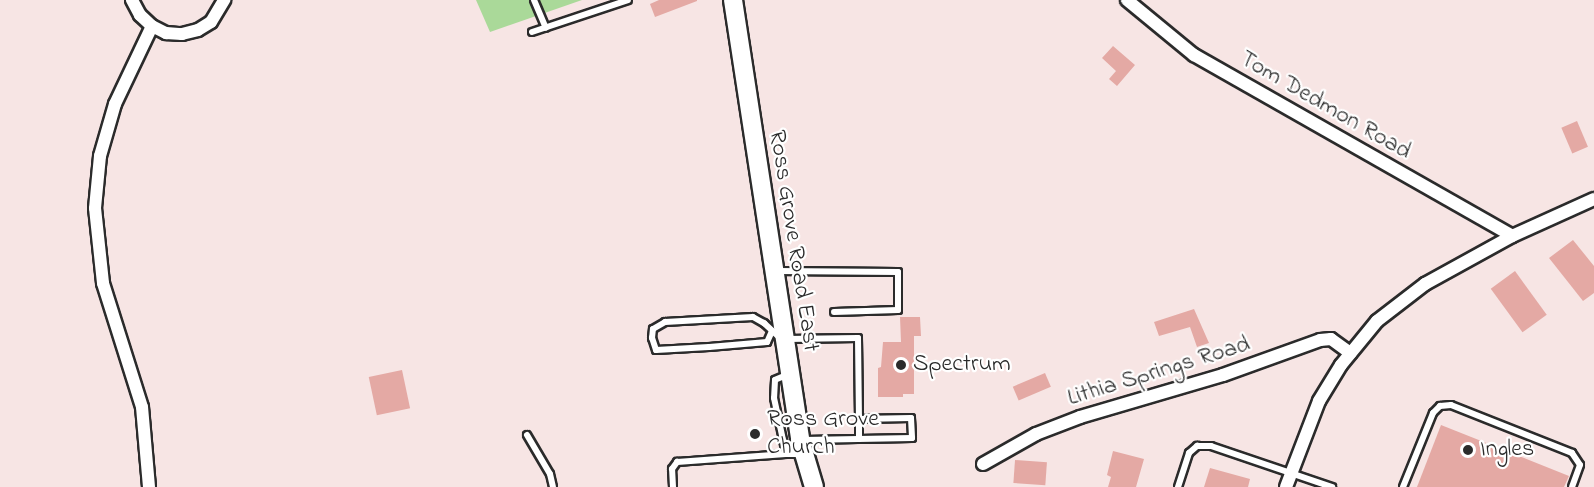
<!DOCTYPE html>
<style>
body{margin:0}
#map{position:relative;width:1594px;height:487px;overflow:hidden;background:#f7e5e4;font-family:"Indie Flower",sans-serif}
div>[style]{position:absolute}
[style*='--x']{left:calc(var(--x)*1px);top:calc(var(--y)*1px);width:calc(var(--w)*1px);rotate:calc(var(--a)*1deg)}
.green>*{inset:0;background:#aad999}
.building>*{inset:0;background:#e4a9a4;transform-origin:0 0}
.roads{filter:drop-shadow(2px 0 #2b2b2b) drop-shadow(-2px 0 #2b2b2b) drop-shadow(0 2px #2b2b2b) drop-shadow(0 -2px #2b2b2b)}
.lane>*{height:6px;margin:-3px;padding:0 3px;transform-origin:3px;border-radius:3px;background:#fff}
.street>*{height:12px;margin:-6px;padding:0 6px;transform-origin:6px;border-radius:6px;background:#fff}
.secondary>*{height:18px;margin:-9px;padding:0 9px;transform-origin:9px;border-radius:9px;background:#fff}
.dots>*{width:16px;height:16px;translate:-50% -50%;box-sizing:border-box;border:3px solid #fff;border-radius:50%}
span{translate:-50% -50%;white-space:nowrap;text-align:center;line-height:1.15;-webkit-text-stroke:4.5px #fff;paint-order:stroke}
.street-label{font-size:24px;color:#2b2b2b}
.poi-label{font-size:24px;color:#2b2b2b}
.left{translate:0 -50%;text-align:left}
</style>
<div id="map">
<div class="green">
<i style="clip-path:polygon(476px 0,582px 0,490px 32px)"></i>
</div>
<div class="building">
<i style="clip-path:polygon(659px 0,697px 0,697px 1px,655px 17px,650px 4px)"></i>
<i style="clip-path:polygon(1113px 46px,1135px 65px,1117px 86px,1109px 79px,1116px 71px,1102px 58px)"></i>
<i style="left:1577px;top:121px;width:28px;height:17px;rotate:67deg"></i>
<i style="clip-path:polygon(1573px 240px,1594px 266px,1594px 293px,1583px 301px,1549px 258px)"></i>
<i style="left:1515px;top:271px;width:54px;height:30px;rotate:54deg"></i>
<i style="clip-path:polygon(1194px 309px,1209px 343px,1197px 347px,1190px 327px,1159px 336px,1154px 322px)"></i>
<i style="clip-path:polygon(900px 317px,920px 317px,921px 336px,914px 336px,914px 394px,903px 394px,903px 397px,878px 397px,878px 368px,881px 367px,883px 342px,901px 342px)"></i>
<i style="left:402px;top:370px;width:39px;height:34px;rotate:78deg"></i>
<i style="left:1045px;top:373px;width:15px;height:35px;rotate:67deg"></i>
<i style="clip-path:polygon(1441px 425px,1569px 476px,1564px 487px,1417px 487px)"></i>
<i style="clip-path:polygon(1113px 451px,1144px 459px,1136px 487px,1108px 487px,1111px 477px,1107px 475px)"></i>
<i style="left:1015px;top:460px;width:32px;height:23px;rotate:4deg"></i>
<i style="clip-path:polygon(1210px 468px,1250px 479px,1248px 487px,1204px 487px)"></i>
</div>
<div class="roads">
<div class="lane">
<i style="--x:534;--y:0;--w:30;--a:67"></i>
<i style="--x:532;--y:32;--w:101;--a:-18.4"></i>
<i style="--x:777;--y:271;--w:121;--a:0.5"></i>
<i style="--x:898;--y:272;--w:38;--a:90"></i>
<i style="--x:898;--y:310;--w:64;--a:178.2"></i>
<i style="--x:772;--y:331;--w:12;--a:114"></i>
<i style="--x:767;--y:342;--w:58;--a:175.1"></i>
<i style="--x:709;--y:347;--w:53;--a:176.8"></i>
<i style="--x:656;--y:350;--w:13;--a:-108"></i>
<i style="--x:652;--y:338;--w:9;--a:-84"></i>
<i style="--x:653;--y:329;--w:14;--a:-30"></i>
<i style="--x:665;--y:322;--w:88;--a:-3.3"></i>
<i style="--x:753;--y:317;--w:13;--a:29"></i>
<i style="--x:764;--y:323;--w:21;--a:43"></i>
<i style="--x:787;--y:339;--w:71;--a:-0.8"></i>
<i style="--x:858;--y:338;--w:81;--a:89.3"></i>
<i style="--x:859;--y:419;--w:52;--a:-1.1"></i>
<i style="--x:911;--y:418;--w:20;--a:87"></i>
<i style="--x:912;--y:438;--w:108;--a:178.9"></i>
<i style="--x:789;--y:374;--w:15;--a:157"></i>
<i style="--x:775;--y:380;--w:18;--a:93"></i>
<i style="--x:774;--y:398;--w:57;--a:77.9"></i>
<i style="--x:786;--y:454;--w:17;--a:0"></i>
<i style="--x:527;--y:435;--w:45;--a:59.5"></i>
<i style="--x:550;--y:474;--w:13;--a:77"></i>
<i style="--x:859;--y:439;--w:20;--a:-90"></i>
<i style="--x:673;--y:487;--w:18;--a:-93"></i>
<i style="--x:672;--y:469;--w:9;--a:-54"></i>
<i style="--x:677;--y:462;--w:109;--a:-4.2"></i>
<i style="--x:1178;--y:487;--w:36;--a:-72"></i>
<i style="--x:1189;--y:453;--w:11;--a:-41"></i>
<i style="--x:1197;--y:446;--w:14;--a:0"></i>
<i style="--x:1211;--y:446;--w:128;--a:18.7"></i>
<i style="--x:1403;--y:487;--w:80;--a:-67.9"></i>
<i style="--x:1433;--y:413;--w:10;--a:-45"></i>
<i style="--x:1440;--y:406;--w:11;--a:-5"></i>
<i style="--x:1451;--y:405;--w:130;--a:21.6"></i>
<i style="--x:1572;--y:453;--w:14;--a:56"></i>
<i style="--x:1580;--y:465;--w:23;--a:110"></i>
</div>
<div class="street">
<i style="--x:132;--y:0;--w:17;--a:62"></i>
<i style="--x:140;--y:15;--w:16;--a:43"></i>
<i style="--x:152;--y:26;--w:16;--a:27"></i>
<i style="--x:166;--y:33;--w:16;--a:4"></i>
<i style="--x:182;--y:34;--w:16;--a:-14"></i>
<i style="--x:198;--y:30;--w:15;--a:-32"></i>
<i style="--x:211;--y:22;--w:26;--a:-59"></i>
<i style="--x:1127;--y:0;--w:87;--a:39.4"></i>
<i style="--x:1194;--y:55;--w:366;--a:29.6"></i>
<i style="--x:983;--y:464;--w:61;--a:-29.5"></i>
<i style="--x:1036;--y:434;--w:47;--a:-21.1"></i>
<i style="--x:1080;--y:417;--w:149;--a:-16.4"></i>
<i style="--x:1223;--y:375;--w:103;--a:-19.8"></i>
<i style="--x:1320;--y:340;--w:11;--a:-5"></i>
<i style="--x:1331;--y:339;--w:24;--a:36"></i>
<i style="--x:149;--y:487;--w:80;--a:-95"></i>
<i style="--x:142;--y:407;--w:130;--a:-107.5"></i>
<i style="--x:103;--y:283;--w:75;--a:-96.1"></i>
<i style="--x:95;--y:208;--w:52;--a:-84.5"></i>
<i style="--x:100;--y:156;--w:54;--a:-73.9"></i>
<i style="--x:115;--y:104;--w:86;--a:-64.6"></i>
<i style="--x:1286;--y:487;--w:92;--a:-69"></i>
<i style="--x:1319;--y:401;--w:42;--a:-58.6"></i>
<i style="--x:1341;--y:365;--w:57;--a:-50.7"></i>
<i style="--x:1377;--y:321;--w:61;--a:-37.6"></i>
<i style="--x:1425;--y:284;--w:99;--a:-28.9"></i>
<i style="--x:1512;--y:236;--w:90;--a:-24.3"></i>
</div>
<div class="secondary">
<i style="--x:733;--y:0;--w:445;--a:81.3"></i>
<i style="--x:800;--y:440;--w:49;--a:73.4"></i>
</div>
</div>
<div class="dots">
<i style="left:901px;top:365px;background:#2b2b2b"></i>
<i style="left:755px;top:434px;background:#2b2b2b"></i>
<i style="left:1468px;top:450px;background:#2b2b2b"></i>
</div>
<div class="street-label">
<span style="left:1325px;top:106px;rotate:30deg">Tom Dedmon Road</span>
<span style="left:793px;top:241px;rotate:81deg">Ross Grove Road East</span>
<span style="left:1159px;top:372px;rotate:-17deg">Lithia Springs Road</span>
</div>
<div class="poi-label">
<span class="left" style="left:913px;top:365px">Spectrum</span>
<span class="left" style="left:767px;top:434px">Ross Grove<br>Church</span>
<span class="left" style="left:1480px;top:450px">Ingles</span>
</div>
</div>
